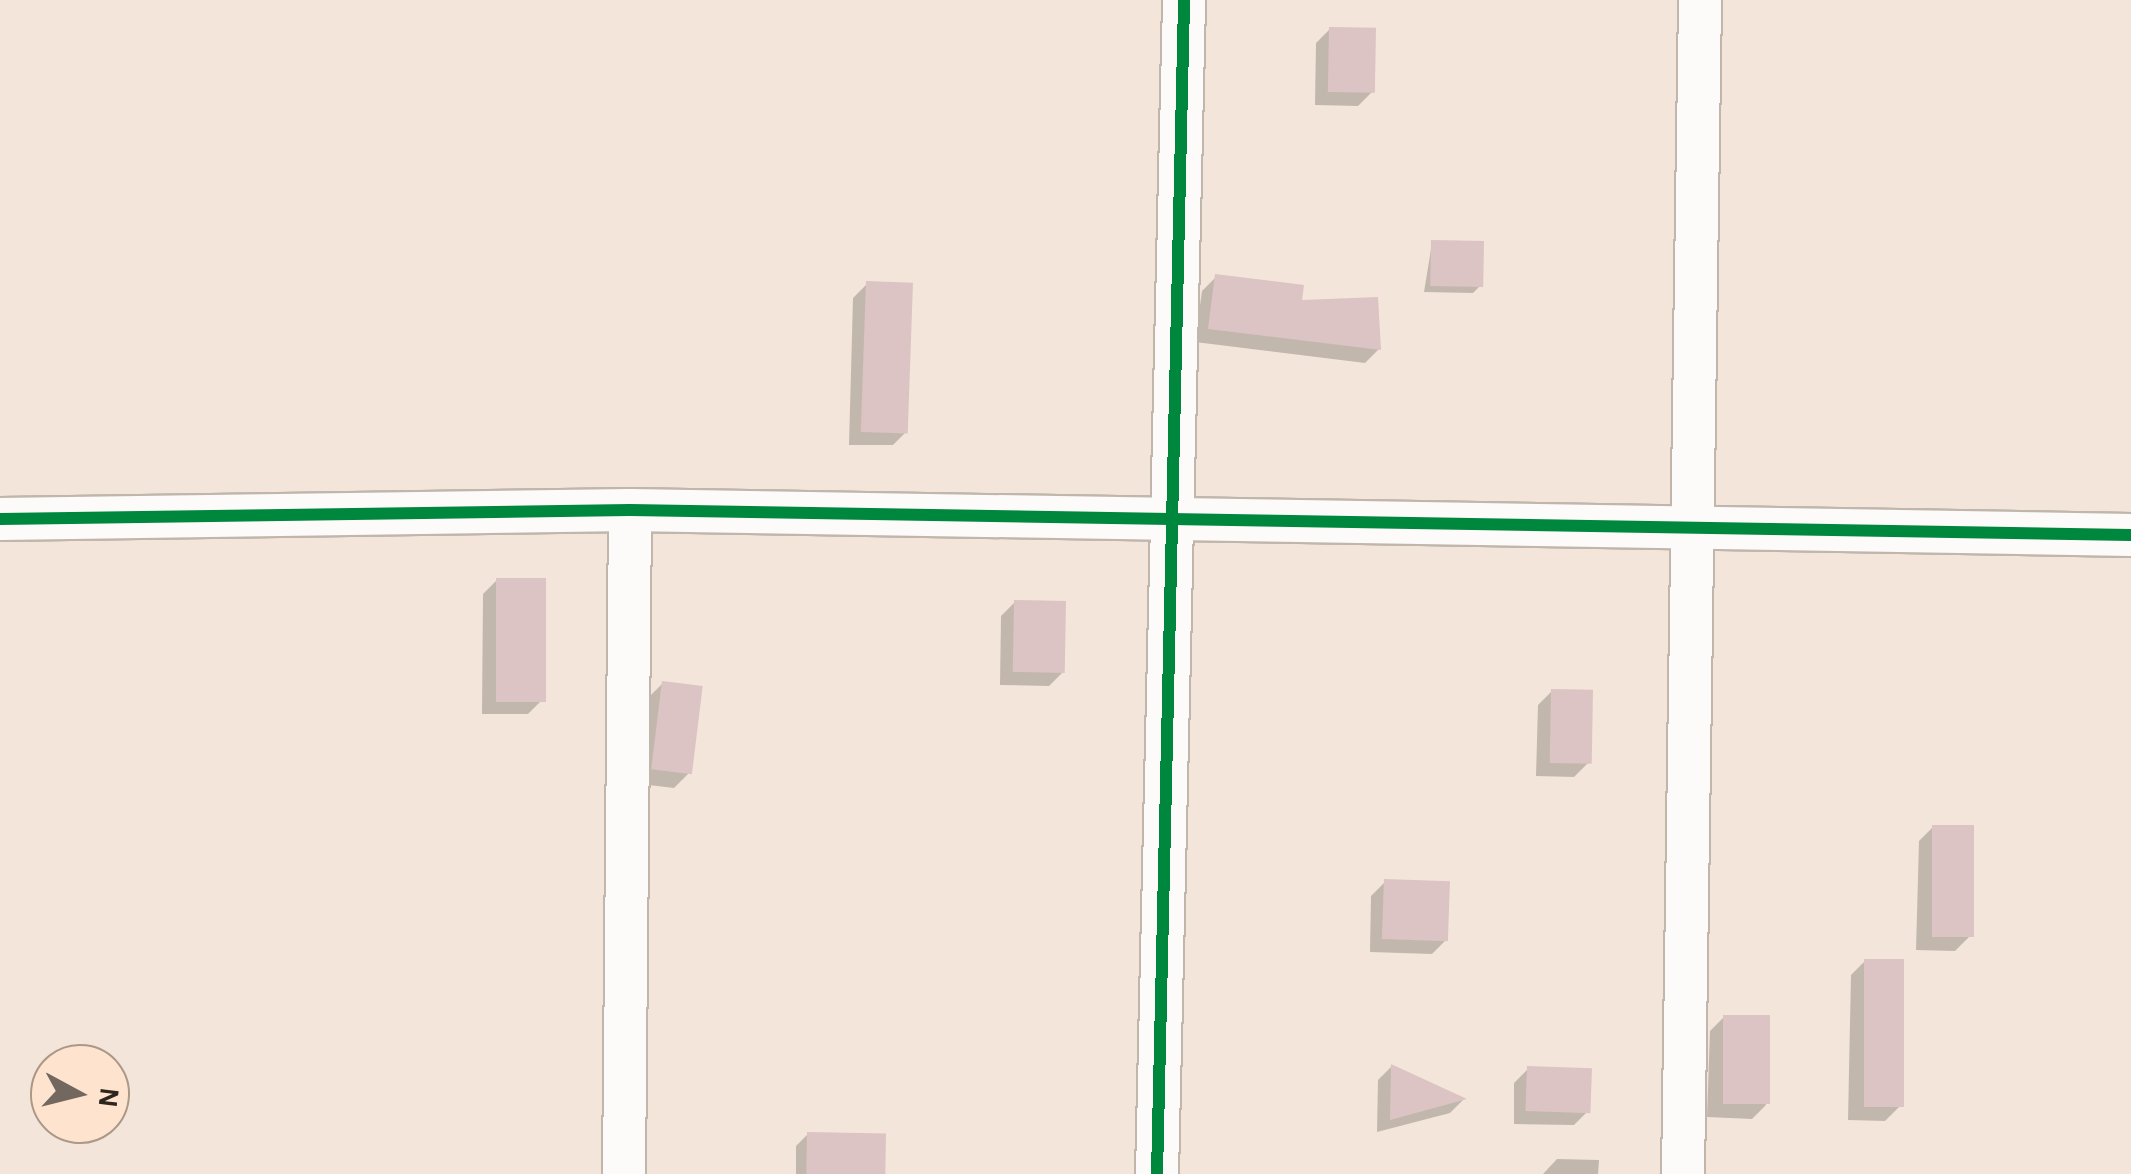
<!DOCTYPE html>
<style>
body{margin:0}
#map{position:relative;width:2131px;height:1174px;overflow:hidden;background:#f3e5d9;font-family:"Alegreya Sans",sans-serif}
div>[style]{position:absolute}
[style*='--x']{left:calc(var(--x)*1px);top:calc(var(--y)*1px);width:calc(var(--w)*1px);rotate:calc(var(--a)*1deg)}
.shadow>*{inset:0;background:#0003}
.building>*{inset:0;background:#dcc3c4;transform-origin:0 0}
.roads{filter:drop-shadow(2px 0 #c0b6ac) drop-shadow(-2px 0 #c0b6ac) drop-shadow(0 2px #c0b6ac) drop-shadow(0 -2px #c0b6ac)}
.minor>*{height:42px;margin:-21px;padding:0 21px;transform-origin:21px;border-radius:21px;background:#fdfbf9}
.cycleway>*{height:12px;margin:-6px;padding:0 6px;transform-origin:6px;border-radius:6px;background:#00873e}
span{translate:-50% -50%;white-space:nowrap;text-align:center;line-height:1.15;-webkit-text-stroke:10px #fee4ce;paint-order:stroke}
.north{position:absolute;left:30px;top:1044px;width:100px;height:100px;box-sizing:border-box;background:#fee4ce;border:2px solid #ab9887;border-radius:50%;rotate:97deg;font-size:28px;font-weight:700;line-height:40px;text-align:center;color:#2e251d}
.north::after{content:'';display:block;margin:auto;width:35px;height:45px;background:#73685f;clip-path:polygon(50% 0,100% 100%,50% 72%,0 100%)}
</style>
<div id="map">
<div class="shadow">
<i style="clip-path:polygon(1330px 29px,1372px 92px,1358px 106px,1315px 105px,1316px 43px)"></i>
<i style="clip-path:polygon(1432px 243px,1480px 286px,1473px 293px,1424px 292px)"></i>
<i style="clip-path:polygon(1216px 277px,1379px 349px,1365px 363px,1195px 342px,1202px 291px)"></i>
<i style="clip-path:polygon(867px 284px,907px 431px,893px 445px,849px 445px,853px 298px)"></i>
<i style="clip-path:polygon(497px 580px,542px 700px,528px 714px,482px 714px,483px 594px)"></i>
<i style="clip-path:polygon(1015px 602px,1063px 672px,1049px 686px,1000px 685px,1001px 616px)"></i>
<i style="clip-path:polygon(663px 683px,688px 774px,674px 788px,640px 784px,649px 697px)"></i>
<i style="clip-path:polygon(1552px 691px,1588px 763px,1574px 777px,1536px 776px,1538px 705px)"></i>
<i style="clip-path:polygon(1933px 827px,1969px 937px,1955px 951px,1916px 950px,1919px 841px)"></i>
<i style="clip-path:polygon(1385px 882px,1446px 940px,1432px 954px,1370px 952px,1371px 896px)"></i>
<i style="clip-path:polygon(1865px 961px,1899px 1107px,1885px 1121px,1848px 1120px,1851px 975px)"></i>
<i style="clip-path:polygon(1724px 1017px,1766px 1105px,1752px 1119px,1707px 1117px,1710px 1031px)"></i>
<i style="clip-path:polygon(1391px 1067px,1463px 1100px,1450px 1113px,1377px 1132px,1378px 1080px)"></i>
<i style="clip-path:polygon(1528px 1069px,1588px 1111px,1574px 1125px,1514px 1124px,1514px 1083px)"></i>
<i style="clip-path:polygon(808px 1134px,886px 1174px,796px 1174px,796px 1146px)"></i>
<i style="clip-path:polygon(1557px 1159px,1599px 1160px,1598px 1174px,1543px 1174px)"></i>
</div>
<div class="building">
<i style="left:1329px;top:27px;width:47px;height:65px;rotate:1deg"></i>
<i style="left:1431px;top:240px;width:53px;height:46px;rotate:1deg"></i>
<i style="clip-path:polygon(1215px 274px,1304px 285px,1302px 300px,1378px 297px,1381px 350px,1208px 329px)"></i>
<i style="left:866px;top:281px;width:47px;height:151px;rotate:2deg"></i>
<i style="left:496px;top:578px;width:50px;height:124px"></i>
<i style="left:1014px;top:600px;width:52px;height:72px;rotate:1deg"></i>
<i style="left:662px;top:681px;width:41px;height:89px;rotate:7deg"></i>
<i style="left:1551px;top:689px;width:42px;height:74px;rotate:1deg"></i>
<i style="left:1932px;top:825px;width:42px;height:112px"></i>
<i style="left:1384px;top:879px;width:66px;height:60px;rotate:2deg"></i>
<i style="left:1864px;top:959px;width:40px;height:148px"></i>
<i style="left:1723px;top:1015px;width:47px;height:89px"></i>
<i style="clip-path:polygon(1391px 1064px,1467px 1099px,1390px 1120px)"></i>
<i style="left:1527px;top:1066px;width:65px;height:45px;rotate:2deg"></i>
<i style="left:807px;top:1132px;width:79px;height:42px;rotate:1deg"></i>
</div>
<div class="roads">
<div class="minor">
<i style="--x:0;--y:519;--w:630;--a:-0.82"></i>
<i style="--x:630;--y:510;--w:1501;--a:0.95"></i>
<i style="--x:624;--y:1174;--w:664;--a:-89.48"></i>
<i style="--x:1157;--y:1174;--w:1174;--a:-88.68"></i>
<i style="--x:1683;--y:1174;--w:1174;--a:-89.17"></i>
</div>
</div>
<div class="cycleway">
<i style="--x:0;--y:519;--w:630;--a:-0.82"></i>
<i style="--x:630;--y:510;--w:1501;--a:0.95"></i>
<i style="--x:1157;--y:1174;--w:1174;--a:-88.68"></i>
</div>
<div class="north">N</div>
</div>
